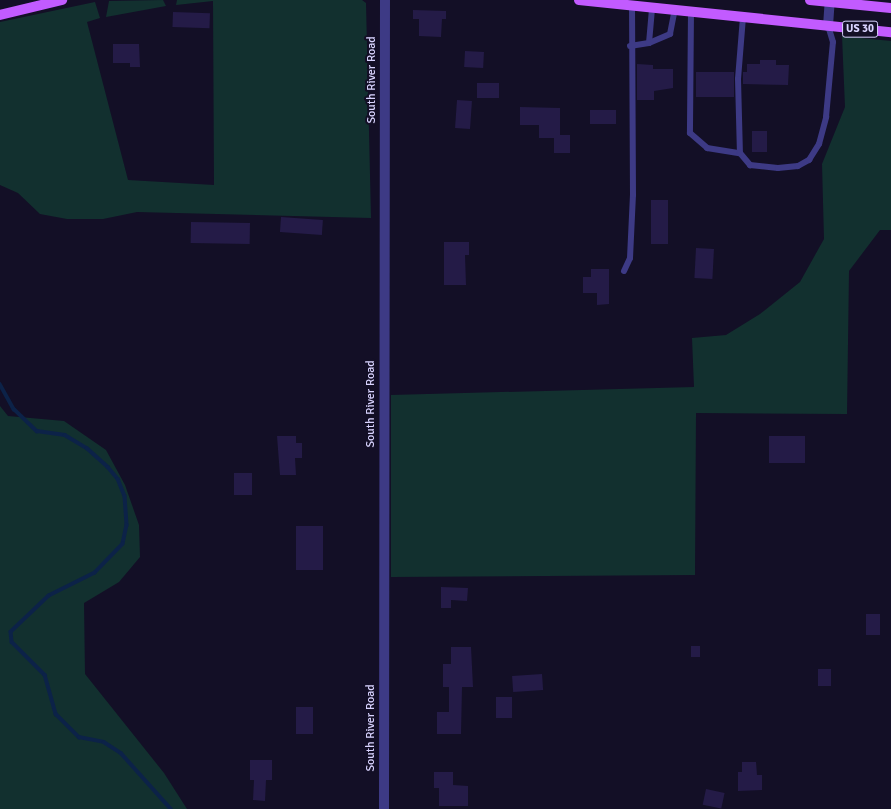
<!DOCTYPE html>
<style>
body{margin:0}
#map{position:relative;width:891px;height:809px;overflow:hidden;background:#130f26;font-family:Signika,sans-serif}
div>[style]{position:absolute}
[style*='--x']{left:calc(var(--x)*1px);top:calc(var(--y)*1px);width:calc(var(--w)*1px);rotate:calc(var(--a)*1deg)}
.green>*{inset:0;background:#12302f}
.stream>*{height:3.5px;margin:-1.75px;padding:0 1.75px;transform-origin:1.75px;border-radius:1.75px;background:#0c2248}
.building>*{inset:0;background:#241b47;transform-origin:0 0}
.service>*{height:6px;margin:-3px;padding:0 3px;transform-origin:3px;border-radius:3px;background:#3d3a85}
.minor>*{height:10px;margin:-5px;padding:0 5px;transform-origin:5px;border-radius:5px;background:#3d3a85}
.primary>*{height:10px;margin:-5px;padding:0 5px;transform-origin:5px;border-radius:5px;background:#c25bff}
span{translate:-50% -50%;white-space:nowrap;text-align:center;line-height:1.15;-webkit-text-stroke:4px #130f26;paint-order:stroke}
.shield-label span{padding:1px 3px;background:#130f26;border:1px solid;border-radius:3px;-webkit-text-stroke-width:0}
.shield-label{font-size:11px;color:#d9d4ff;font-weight:700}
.street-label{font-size:12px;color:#d9d4ff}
</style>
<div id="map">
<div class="green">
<i style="clip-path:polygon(163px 0,166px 6px,106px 17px,109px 1px)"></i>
<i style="clip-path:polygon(177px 0,362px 0,366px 3px,371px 218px,137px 212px,103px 219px,67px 219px,40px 214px,18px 193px,0 185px,0 22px,95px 2px,100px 18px,87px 22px,128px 180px,214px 185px,213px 1px,176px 5px)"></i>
<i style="clip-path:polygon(842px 36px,891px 41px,891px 230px,880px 230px,849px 271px,847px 414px,696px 413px,695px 575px,391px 577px,391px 395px,694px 387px,692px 338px,726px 335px,760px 314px,800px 282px,824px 239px,822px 164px,845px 107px)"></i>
<i style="clip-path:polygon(0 406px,8px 416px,64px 421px,106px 450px,125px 485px,139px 525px,140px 557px,119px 582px,84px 603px,85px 674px,164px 773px,187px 809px,0 809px)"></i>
</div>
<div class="stream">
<i style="--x:0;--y:384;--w:29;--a:61"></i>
<i style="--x:14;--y:409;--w:32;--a:44"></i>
<i style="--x:37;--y:431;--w:28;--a:8"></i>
<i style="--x:65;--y:435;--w:26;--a:31"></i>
<i style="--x:87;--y:448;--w:28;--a:42"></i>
<i style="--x:108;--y:467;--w:16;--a:50"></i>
<i style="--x:118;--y:479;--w:18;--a:68"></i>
<i style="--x:125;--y:496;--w:29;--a:86"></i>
<i style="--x:127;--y:525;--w:19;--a:102"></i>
<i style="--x:123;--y:544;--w:40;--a:134"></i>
<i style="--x:95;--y:573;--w:51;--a:153.4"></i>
<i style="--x:49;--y:596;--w:52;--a:136.5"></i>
<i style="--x:11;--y:632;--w:10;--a:84"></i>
<i style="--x:12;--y:642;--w:47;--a:45"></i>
<i style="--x:45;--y:675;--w:41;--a:74.2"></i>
<i style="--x:56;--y:714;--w:33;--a:45"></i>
<i style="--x:79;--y:737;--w:25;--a:11"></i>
<i style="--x:104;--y:742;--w:20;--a:33"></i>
<i style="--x:121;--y:753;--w:75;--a:48.2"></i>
</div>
<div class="building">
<i style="clip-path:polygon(413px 10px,446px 11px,446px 19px,442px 19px,441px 37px,419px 36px,419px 19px,413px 19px)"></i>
<i style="left:173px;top:12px;width:37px;height:15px;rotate:2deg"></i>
<i style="clip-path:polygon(113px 44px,139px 44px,140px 67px,130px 67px,130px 63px,113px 63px)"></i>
<i style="left:465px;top:51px;width:19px;height:16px;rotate:3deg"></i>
<i style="clip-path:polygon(760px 60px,776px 60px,776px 65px,789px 65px,788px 85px,743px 84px,743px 72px,747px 72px,747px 64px,760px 64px)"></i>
<i style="clip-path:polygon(637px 64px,653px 65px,653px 69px,673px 69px,673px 88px,654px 91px,654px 100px,637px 100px)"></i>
<i style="left:696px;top:72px;width:38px;height:25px"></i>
<i style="left:477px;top:83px;width:22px;height:15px"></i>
<i style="left:457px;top:100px;width:15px;height:28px;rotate:4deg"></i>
<i style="clip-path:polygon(520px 107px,560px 108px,560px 135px,570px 135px,570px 153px,554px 153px,554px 138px,539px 138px,539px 125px,520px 125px)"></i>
<i style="left:590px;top:110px;width:26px;height:14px"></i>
<i style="left:752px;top:131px;width:15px;height:21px"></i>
<i style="left:651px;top:200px;width:17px;height:44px"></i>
<i style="left:281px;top:217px;width:42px;height:15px;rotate:4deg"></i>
<i style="left:191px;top:222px;width:59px;height:21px;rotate:1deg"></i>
<i style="clip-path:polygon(444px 242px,469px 242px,469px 255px,465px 255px,466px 285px,444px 285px)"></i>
<i style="left:696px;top:248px;width:18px;height:30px;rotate:3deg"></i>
<i style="clip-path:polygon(591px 269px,609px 269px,609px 304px,597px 305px,597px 293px,583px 293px,583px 277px,591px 277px)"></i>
<i style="clip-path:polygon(277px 436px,296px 436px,296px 443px,302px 443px,302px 458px,295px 458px,296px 475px,280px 475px)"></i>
<i style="left:769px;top:436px;width:36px;height:27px"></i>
<i style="left:234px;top:473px;width:18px;height:22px"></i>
<i style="left:323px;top:526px;width:44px;height:27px;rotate:90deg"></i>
<i style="clip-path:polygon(441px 587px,468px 588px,467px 601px,451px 600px,451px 608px,441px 608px)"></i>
<i style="left:880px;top:614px;width:21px;height:14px;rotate:90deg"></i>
<i style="left:691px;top:646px;width:9px;height:11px"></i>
<i style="clip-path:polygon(451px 647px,471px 647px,473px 687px,462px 687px,461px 734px,437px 734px,437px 712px,449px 712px,449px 687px,443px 687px,443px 664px,451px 664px)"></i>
<i style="left:818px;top:669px;width:13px;height:17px"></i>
<i style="left:542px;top:674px;width:16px;height:30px;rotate:86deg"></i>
<i style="left:496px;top:697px;width:16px;height:21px"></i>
<i style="left:296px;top:707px;width:17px;height:27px"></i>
<i style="clip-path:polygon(250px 760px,272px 760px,272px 780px,266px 780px,265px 801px,253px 800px,254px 780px,250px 780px)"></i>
<i style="clip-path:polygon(742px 762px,756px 762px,757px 775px,762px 775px,762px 790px,738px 791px,738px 772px,742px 772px)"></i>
<i style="clip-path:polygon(434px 772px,453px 772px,453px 785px,468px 786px,468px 806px,439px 806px,439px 788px,434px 788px)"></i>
<i style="left:706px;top:789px;width:19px;height:16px;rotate:12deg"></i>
</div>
<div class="service">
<i style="--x:691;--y:11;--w:122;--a:90.5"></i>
<i style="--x:690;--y:133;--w:23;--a:41"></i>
<i style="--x:707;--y:148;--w:33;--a:9"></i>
<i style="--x:743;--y:17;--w:62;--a:94.6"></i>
<i style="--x:738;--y:79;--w:74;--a:88.5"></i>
<i style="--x:740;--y:153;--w:16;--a:50"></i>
<i style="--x:750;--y:165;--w:28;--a:6"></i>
<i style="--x:778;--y:168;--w:20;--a:-6"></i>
<i style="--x:798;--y:166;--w:13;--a:-29"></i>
<i style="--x:809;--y:160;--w:19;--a:-58"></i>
<i style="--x:819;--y:144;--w:28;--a:-75"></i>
<i style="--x:826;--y:117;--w:75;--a:-84.7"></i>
<i style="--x:833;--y:42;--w:17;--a:-107"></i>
<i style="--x:649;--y:43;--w:36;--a:-85"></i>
<i style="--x:630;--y:46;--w:19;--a:-9"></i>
<i style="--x:649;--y:43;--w:23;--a:-23"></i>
<i style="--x:670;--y:34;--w:25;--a:-79"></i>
<i style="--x:624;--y:271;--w:14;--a:-65"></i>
<i style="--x:630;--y:258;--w:63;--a:-87.3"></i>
<i style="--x:633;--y:195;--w:190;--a:-90.3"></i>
</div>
<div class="minor">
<i style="--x:828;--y:26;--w:26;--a:-86"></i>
<i style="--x:384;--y:809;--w:809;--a:-89.93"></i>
</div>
<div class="primary">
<i style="--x:579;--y:0;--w:314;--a:5.9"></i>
<i style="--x:810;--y:0;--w:81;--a:5.6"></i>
<i style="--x:0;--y:15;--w:64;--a:-13.6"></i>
</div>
<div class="shield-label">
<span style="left:860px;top:29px">US 30</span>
</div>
<div class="street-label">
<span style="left:372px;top:80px;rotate:-90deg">South River Road</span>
<span style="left:371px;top:404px;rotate:-90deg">South River Road</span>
<span style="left:371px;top:728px;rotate:-90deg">South River Road</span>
</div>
</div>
